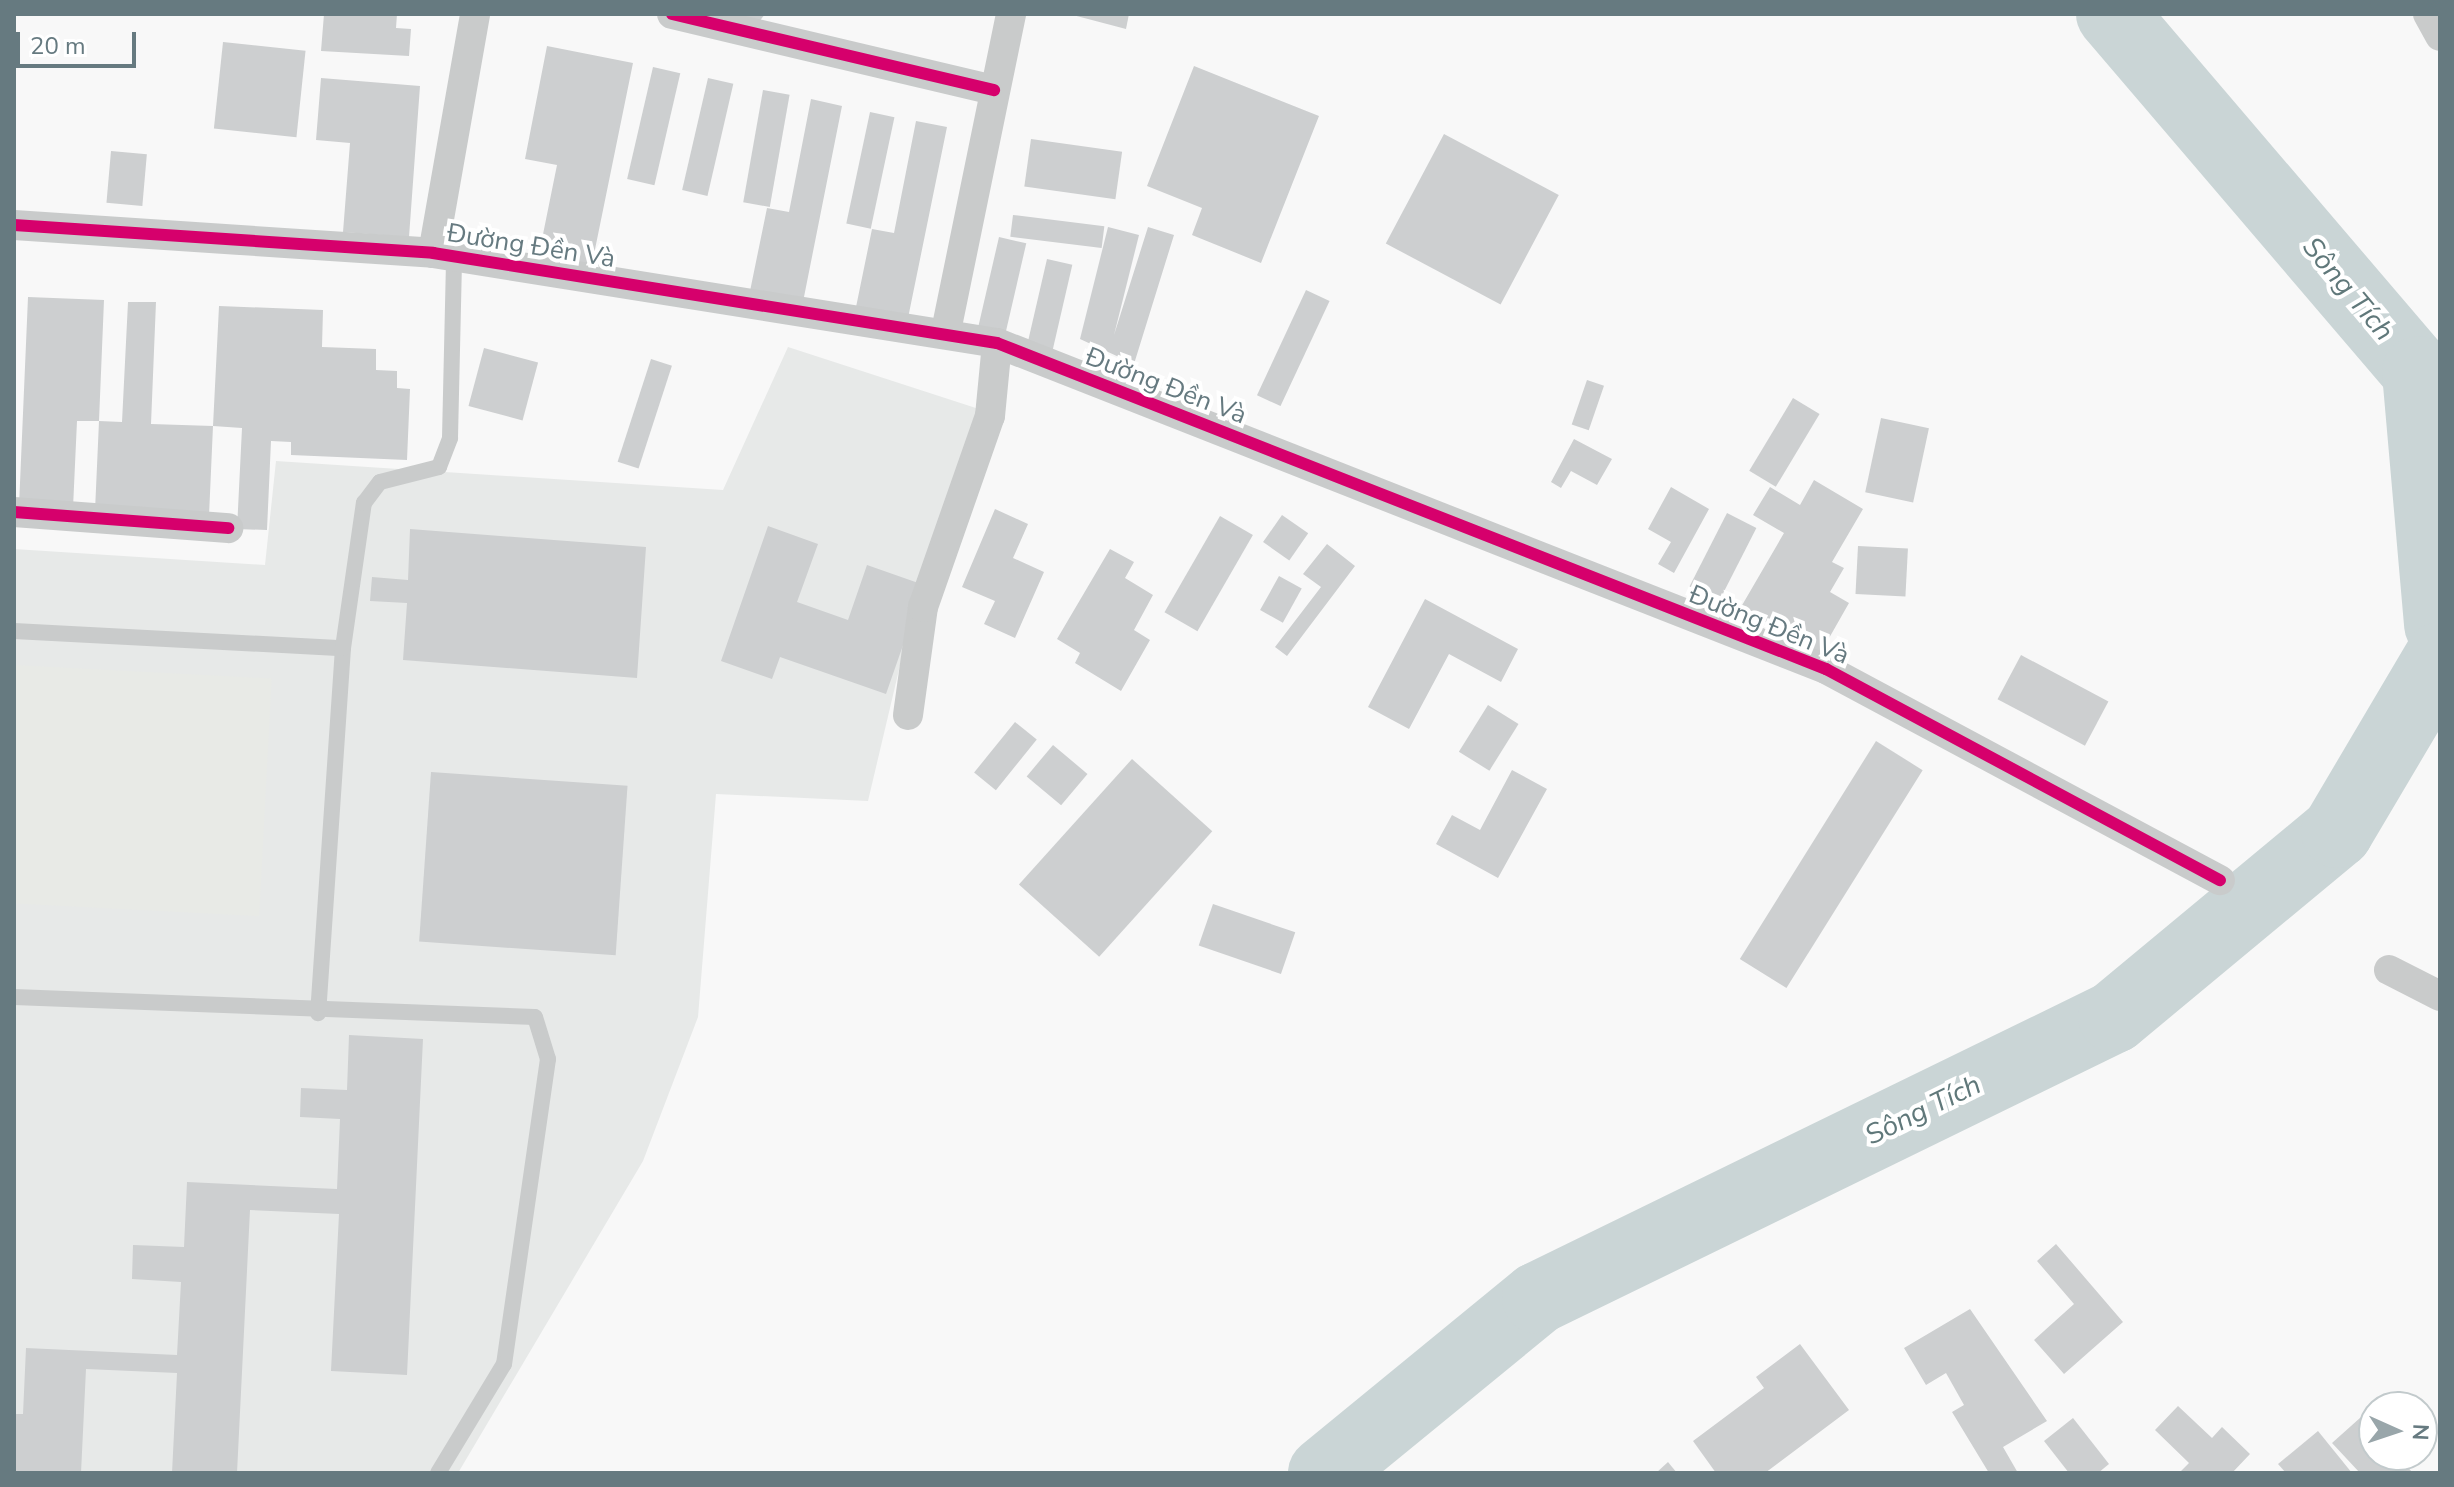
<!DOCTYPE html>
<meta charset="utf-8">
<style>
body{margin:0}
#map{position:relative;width:2454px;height:1487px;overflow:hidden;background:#f8f8f8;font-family:"Nunito Sans",sans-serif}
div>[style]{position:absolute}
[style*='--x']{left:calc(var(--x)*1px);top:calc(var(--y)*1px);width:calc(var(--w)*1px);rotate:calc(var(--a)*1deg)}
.built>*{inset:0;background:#e7e9e8}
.green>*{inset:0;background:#e8eae6;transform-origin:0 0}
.river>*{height:72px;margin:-36px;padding:0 36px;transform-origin:36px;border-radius:36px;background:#cad5d6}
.building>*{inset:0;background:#cdcfd0;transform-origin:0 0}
.lane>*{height:16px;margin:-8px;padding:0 8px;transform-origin:8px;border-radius:8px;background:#c9cbcb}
.street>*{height:30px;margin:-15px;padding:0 15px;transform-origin:15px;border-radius:15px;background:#c9cbcb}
.cycleway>*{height:12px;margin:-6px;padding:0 6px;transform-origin:6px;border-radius:6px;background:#d6006c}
span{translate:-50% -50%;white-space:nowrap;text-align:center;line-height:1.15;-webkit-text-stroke:8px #fff;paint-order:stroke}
.street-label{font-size:26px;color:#667a80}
.water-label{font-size:28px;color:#60787a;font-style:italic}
.frame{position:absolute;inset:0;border:16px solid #667a80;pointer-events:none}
.north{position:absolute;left:2358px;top:1391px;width:80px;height:80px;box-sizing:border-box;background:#fff;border:2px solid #c2cacc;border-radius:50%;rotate:93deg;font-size:22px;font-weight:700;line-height:32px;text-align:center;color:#667a80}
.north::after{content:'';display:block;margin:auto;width:28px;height:36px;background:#99a6aa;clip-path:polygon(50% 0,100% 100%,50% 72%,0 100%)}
.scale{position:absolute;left:16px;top:32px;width:120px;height:36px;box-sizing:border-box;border:4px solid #667a80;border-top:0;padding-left:10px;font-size:24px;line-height:28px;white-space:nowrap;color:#667a80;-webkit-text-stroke:6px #fff;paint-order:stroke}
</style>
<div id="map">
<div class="built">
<i style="clip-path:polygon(788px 347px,982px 410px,911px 619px,868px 801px,716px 794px,698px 1017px,643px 1161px,458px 1473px,14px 1473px,14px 549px,265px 565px,276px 461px,723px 490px)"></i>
</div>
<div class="green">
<i style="left:14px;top:665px;width:258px;height:238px;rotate:3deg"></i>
</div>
<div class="river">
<i style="--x:2112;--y:14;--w:471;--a:49.5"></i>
<i style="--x:2418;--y:372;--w:254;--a:85"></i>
<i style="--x:1324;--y:1473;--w:276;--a:-39.3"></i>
<i style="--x:1538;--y:1298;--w:641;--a:-26.01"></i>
<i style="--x:2114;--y:1017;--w:290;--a:-39.7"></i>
<i style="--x:2337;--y:832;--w:202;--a:-59.4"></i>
</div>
<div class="building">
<i style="clip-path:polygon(324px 14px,397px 14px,396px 28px,411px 29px,409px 56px,321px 51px)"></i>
<i style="clip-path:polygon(742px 14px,765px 14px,756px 26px)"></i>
<i style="clip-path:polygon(1069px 14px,1129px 14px,1126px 29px)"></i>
<i style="left:223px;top:42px;width:83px;height:87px;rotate:6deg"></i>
<i style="clip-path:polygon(547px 46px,633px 63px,591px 269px,538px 259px,557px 165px,525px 159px)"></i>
<i style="clip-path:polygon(1194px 66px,1319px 116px,1261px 263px,1192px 235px,1202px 208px,1147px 186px)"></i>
<i style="left:653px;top:67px;width:28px;height:115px;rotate:13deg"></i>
<i style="clip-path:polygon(321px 78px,420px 86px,409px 237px,343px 232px,350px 143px,316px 140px)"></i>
<i style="left:708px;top:78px;width:26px;height:115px;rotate:13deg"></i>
<i style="left:763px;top:90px;width:27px;height:114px;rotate:10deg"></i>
<i style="clip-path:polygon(811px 99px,842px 106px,802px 307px,749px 296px,767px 208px,789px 212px)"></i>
<i style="left:870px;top:112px;width:25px;height:114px;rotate:12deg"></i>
<i style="clip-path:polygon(916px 121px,947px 127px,907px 323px,855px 312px,872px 229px,894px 233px)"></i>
<i style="left:1444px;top:134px;width:130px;height:124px;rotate:28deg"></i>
<i style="left:1031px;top:139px;width:92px;height:48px;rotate:8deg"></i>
<i style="left:111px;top:151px;width:36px;height:52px;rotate:5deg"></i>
<i style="left:1013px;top:215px;width:92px;height:22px;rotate:7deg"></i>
<i style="clip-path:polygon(1108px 227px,1139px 235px,1114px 335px,1148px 227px,1174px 235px,1134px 364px,1080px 339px)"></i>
<i style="left:999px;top:237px;width:28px;height:97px;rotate:13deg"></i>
<i style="left:1047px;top:259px;width:26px;height:91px;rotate:13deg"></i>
<i style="left:1306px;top:290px;width:26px;height:116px;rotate:25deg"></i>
<i style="clip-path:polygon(28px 297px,104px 300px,99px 421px,77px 421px,73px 508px,19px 506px)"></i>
<i style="clip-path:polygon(128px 302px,156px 302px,151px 424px,213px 426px,219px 306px,323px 310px,322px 347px,376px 349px,376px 370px,397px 371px,397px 388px,410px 389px,407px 460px,291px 455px,291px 442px,271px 441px,267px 530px,237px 529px,242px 428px,213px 426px,209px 516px,95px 511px,99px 421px,122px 422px)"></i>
<i style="left:484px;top:348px;width:56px;height:60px;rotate:15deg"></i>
<i style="left:651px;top:359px;width:22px;height:108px;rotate:18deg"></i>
<i style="left:1587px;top:380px;width:18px;height:47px;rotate:19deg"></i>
<i style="left:1793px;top:398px;width:31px;height:85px;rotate:31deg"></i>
<i style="left:1881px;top:418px;width:49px;height:76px;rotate:12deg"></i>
<i style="clip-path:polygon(1574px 439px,1612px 459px,1597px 485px,1571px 471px,1561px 488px,1551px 482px)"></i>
<i style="clip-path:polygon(1814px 480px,1863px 509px,1832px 562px,1844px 568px,1830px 592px,1849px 603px,1820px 654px,1741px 607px,1784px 533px,1753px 515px,1770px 487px,1800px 505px)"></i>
<i style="clip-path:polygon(1671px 487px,1709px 509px,1674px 573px,1658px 564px,1671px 542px,1648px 529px)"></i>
<i style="clip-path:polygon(995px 509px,1028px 524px,1013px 558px,1044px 572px,1015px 638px,984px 624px,995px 601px,962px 587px)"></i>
<i style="left:1727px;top:513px;width:33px;height:84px;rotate:27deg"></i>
<i style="left:1282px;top:515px;width:32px;height:33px;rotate:35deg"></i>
<i style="left:1220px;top:516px;width:38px;height:111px;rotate:30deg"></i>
<i style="clip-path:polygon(768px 526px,818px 544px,797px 602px,848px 620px,867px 565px,924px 585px,886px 694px,780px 657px,772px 679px,721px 661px)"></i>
<i style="clip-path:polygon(410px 529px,646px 547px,637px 678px,403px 660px,407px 603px,370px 601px,372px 577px,408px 580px)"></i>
<i style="clip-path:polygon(1327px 544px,1355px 566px,1287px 656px,1275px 647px,1321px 587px,1303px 574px)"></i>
<i style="left:1858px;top:546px;width:50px;height:48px;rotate:3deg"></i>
<i style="clip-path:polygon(1110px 549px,1134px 562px,1125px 578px,1153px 595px,1134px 630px,1150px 640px,1121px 691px,1075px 663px,1080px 653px,1057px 639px)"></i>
<i style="left:1279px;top:576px;width:26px;height:39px;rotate:29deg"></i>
<i style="clip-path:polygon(1425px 599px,1518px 649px,1501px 682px,1449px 654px,1409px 729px,1368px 707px)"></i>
<i style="left:2021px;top:655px;width:99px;height:50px;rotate:28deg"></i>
<i style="left:1488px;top:705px;width:36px;height:55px;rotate:32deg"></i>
<i style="left:1015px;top:722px;width:28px;height:65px;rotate:39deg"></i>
<i style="left:1876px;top:741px;width:55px;height:257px;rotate:32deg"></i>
<i style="left:1053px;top:745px;width:45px;height:41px;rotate:40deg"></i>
<i style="left:1132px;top:759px;width:108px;height:169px;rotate:42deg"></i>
<i style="clip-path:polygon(1512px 770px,1547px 789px,1498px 878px,1436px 844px,1452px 815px,1480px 830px)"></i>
<i style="left:431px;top:772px;width:197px;height:170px;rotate:4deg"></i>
<i style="left:1213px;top:904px;width:87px;height:44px;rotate:19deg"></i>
<i style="clip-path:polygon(349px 1035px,423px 1039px,407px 1375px,331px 1371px,339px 1214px,250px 1210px,237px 1473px,172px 1473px,177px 1373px,86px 1369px,81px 1473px,15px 1473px,14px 1414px,23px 1414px,26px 1348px,177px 1355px,181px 1282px,132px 1279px,133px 1245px,184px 1247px,187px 1182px,337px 1189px,340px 1119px,300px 1117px,301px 1088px,347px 1090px)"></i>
<i style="clip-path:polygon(2056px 1244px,2123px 1322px,2064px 1374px,2034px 1340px,2074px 1304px,2037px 1261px)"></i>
<i style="clip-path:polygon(1970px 1309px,2047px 1421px,2003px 1447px,2018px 1473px,1989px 1473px,1952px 1412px,1964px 1405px,1946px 1373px,1926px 1385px,1904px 1348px)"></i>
<i style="clip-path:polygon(1800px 1344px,1849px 1410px,1765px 1473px,1716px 1473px,1693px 1441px,1764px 1388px,1756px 1377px)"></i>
<i style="clip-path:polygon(2178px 1406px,2212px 1438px,2222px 1427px,2250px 1454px,2232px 1473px,2179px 1473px,2189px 1463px,2155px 1430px)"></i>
<i style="clip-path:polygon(2370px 1409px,2374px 1455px,2396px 1455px,2413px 1473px,2360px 1473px,2332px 1443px)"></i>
<i style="clip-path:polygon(2073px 1418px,2109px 1464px,2098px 1473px,2069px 1473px,2044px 1441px)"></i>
<i style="clip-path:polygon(2318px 1431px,2352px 1473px,2286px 1473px,2278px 1464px)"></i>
<i style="clip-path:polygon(1668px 1462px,1677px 1473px,1656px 1473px)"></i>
</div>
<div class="lane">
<i style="--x:14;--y:631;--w:329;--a:3"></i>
<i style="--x:343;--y:648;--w:366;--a:93.9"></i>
<i style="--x:343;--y:648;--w:147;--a:-81.8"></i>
<i style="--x:364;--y:503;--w:26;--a:-53"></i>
<i style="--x:380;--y:482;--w:61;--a:-14.3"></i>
<i style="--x:439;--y:467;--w:31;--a:-69"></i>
<i style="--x:450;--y:438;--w:182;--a:-88.7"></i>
<i style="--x:14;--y:997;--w:521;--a:2.2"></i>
<i style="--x:535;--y:1017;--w:44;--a:72.8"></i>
<i style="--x:548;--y:1059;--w:308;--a:98.2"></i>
<i style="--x:504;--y:1364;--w:127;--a:121.2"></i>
</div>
<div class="street">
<i style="--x:672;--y:14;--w:331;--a:13.3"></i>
<i style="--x:2428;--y:14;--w:25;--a:61"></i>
<i style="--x:14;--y:225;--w:420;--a:3.8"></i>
<i style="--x:433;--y:253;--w:571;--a:9.07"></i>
<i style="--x:997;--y:343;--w:891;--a:21.47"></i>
<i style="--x:1826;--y:669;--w:447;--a:28.2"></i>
<i style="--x:433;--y:253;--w:243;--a:-80"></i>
<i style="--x:946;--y:331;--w:324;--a:-78.4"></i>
<i style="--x:14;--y:512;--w:215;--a:4.3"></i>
<i style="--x:908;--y:715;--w:109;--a:-82.1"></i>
<i style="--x:923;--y:607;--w:202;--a:-70.7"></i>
<i style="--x:990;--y:416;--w:73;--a:-84.5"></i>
<i style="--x:2389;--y:970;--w:57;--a:27"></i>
</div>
<div class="cycleway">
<i style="--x:672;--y:14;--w:331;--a:13.3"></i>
<i style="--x:14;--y:225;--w:420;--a:3.8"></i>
<i style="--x:433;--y:253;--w:571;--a:9.07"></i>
<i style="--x:997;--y:343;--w:891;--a:21.47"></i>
<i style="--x:1826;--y:669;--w:447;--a:28.2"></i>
<i style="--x:14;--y:512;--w:215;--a:4.3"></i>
</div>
<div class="street-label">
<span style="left:531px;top:246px;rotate:9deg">Đường Đền Và</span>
<span style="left:1166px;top:386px;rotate:21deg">Đường Đền Và</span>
<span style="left:1769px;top:625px;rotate:22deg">Đường Đền Và</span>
</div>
<div class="water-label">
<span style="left:2348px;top:289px;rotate:50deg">Sông Tích</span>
<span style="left:1923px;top:1110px;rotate:-26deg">Sông Tích</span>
</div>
<div class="frame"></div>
<div class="north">N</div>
<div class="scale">20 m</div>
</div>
